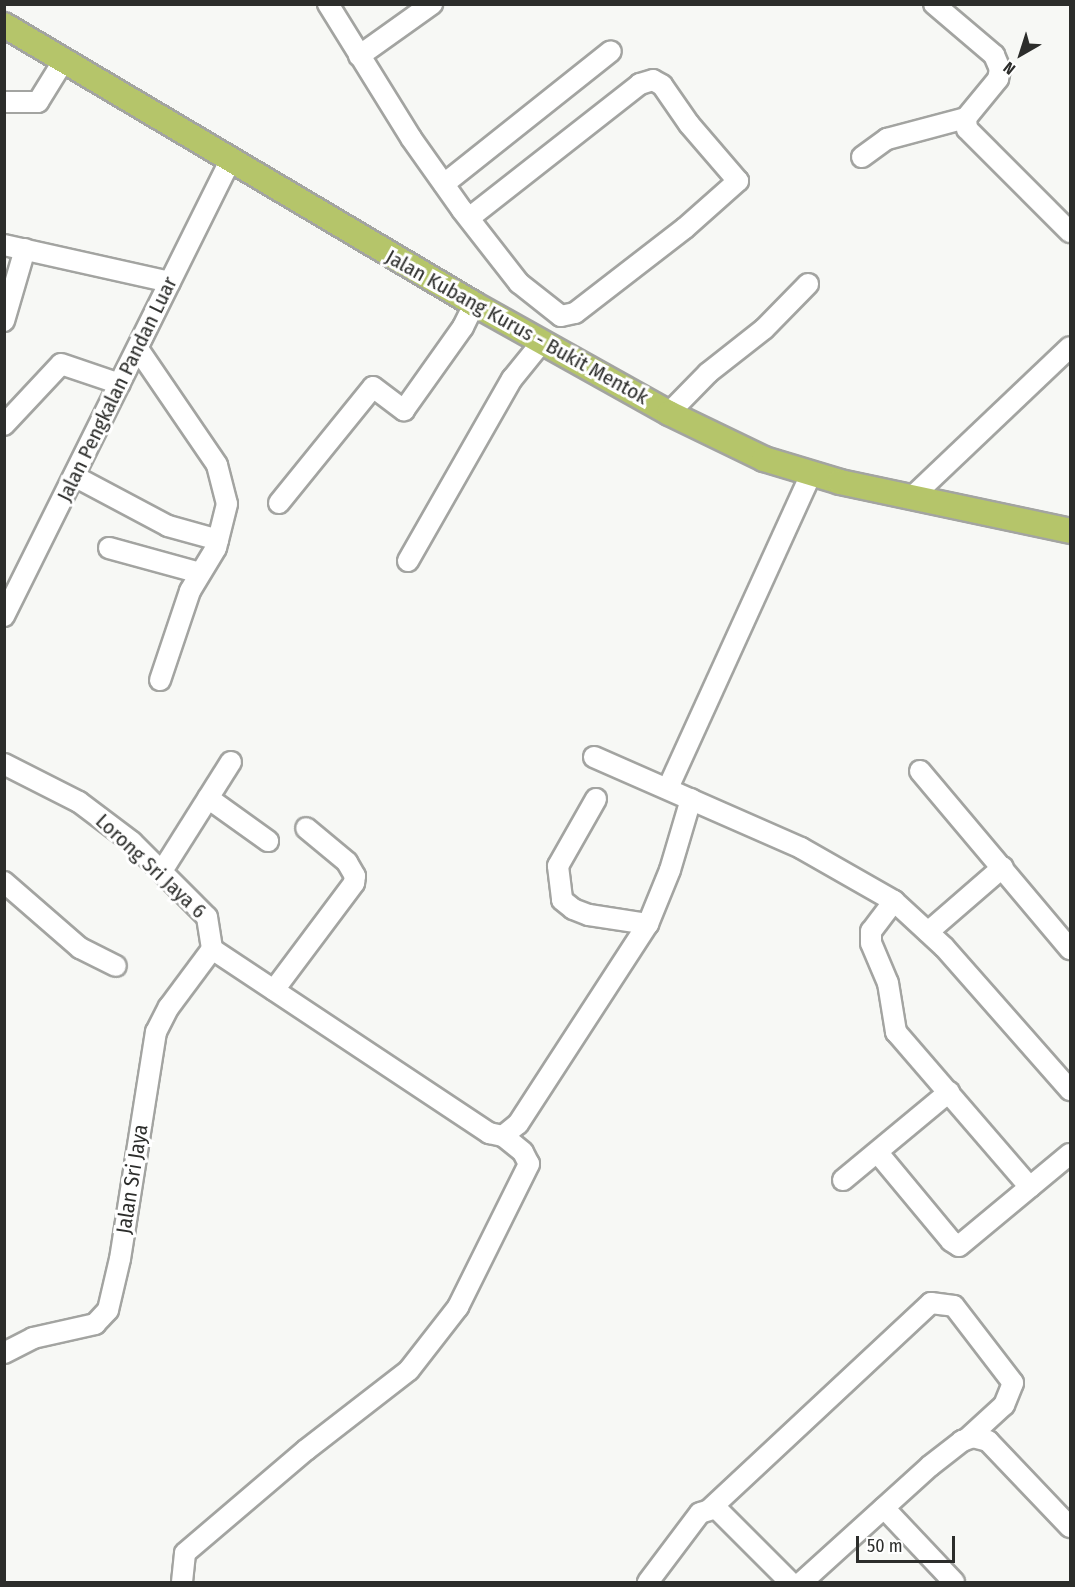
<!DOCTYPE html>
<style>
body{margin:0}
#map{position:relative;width:1075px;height:1587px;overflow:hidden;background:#f7f8f5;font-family:"Fira Sans Condensed",sans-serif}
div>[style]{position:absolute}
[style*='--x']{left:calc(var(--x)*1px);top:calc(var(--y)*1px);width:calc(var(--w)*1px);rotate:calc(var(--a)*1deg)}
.roads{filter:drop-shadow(2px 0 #a3a4a1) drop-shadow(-2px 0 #a3a4a1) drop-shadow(0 2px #a3a4a1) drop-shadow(0 -2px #a3a4a1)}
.minor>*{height:20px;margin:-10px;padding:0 10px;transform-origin:10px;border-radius:10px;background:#fff}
.major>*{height:24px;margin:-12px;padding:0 12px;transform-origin:12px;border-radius:12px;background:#b5c56a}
span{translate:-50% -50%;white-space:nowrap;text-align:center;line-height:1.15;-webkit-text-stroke:6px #fff;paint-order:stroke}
.street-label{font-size:21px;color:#2c2d2b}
.frame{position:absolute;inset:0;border:6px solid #2c2d2b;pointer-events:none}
.north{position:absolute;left:991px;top:24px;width:60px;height:60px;-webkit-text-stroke:4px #fff;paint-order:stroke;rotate:219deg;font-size:16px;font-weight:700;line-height:24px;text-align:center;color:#2c2d2b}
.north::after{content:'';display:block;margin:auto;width:21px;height:27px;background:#2c2d2b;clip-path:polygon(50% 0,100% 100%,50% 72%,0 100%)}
.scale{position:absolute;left:856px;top:1536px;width:99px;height:27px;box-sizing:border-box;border:3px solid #2c2d2b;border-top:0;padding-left:8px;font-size:18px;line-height:21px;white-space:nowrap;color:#2c2d2b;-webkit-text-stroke:4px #fff;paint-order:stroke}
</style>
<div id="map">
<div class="roads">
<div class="minor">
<i style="--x:328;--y:4;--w:158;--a:58.2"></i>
<i style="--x:411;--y:138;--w:88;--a:54.7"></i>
<i style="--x:462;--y:210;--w:93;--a:52"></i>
<i style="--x:519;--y:283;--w:53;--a:38.2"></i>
<i style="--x:561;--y:316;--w:14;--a:-12"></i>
<i style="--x:575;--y:313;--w:139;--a:-37.7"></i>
<i style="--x:685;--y:228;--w:71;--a:-41.6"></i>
<i style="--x:738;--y:181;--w:75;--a:-130.7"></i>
<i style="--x:689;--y:124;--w:47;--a:-124.7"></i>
<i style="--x:662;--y:85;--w:10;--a:-151"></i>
<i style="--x:653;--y:80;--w:14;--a:163"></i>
<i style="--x:640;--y:84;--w:217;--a:141.9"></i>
<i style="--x:934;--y:4;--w:79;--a:40.4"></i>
<i style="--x:994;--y:55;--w:15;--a:67"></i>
<i style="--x:1000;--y:69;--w:10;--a:101"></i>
<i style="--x:998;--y:79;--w:50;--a:129.4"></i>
<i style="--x:966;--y:118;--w:11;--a:85"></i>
<i style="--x:967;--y:129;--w:146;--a:45"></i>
<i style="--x:359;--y:56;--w:90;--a:-35.5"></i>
<i style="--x:4;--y:102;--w:34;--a:0"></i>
<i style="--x:38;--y:102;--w:49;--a:-58.2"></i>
<i style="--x:862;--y:157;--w:31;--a:-36"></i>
<i style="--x:887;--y:139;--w:82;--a:-14.9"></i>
<i style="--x:444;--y:184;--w:213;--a:-38.5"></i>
<i style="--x:4;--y:245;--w:170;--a:12.6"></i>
<i style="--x:4;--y:321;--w:75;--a:-73.7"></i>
<i style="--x:138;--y:349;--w:140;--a:55.7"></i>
<i style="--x:217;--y:465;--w:40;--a:75.6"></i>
<i style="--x:227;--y:504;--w:45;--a:104"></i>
<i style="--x:216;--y:548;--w:50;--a:121.2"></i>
<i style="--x:190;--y:591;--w:94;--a:108.6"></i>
<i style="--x:669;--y:413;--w:56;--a:-45.7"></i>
<i style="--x:708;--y:373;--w:71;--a:-38.2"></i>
<i style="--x:764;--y:329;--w:63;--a:-45.6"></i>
<i style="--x:4;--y:425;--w:83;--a:-46.9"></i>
<i style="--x:61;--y:364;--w:62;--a:18.7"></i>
<i style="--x:74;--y:476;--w:106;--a:28"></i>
<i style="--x:168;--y:526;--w:52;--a:15.6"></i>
<i style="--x:911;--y:498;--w:219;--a:-43.5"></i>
<i style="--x:279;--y:503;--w:149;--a:-51"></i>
<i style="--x:373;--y:387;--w:39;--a:37"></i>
<i style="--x:404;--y:410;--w:102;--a:-54.6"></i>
<i style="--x:463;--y:327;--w:25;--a:-64"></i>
<i style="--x:109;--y:548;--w:94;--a:15.4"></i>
<i style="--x:408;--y:561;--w:210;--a:-60.3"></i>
<i style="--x:512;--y:379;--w:48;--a:-51"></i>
<i style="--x:4;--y:616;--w:508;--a:-63.59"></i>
<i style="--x:594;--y:757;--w:226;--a:23.7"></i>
<i style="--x:801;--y:848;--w:107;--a:29.7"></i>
<i style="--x:894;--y:901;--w:68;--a:42.6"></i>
<i style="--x:944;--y:947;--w:191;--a:48.6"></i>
<i style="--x:4;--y:764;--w:84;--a:26.9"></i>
<i style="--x:79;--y:802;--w:66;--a:37"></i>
<i style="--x:132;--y:842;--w:106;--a:45"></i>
<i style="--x:207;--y:917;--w:32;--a:81"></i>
<i style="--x:920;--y:771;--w:233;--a:49.9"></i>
<i style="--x:668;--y:788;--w:345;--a:-65.5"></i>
<i style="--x:208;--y:798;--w:74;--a:35.6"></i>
<i style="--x:596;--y:799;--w:77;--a:119.6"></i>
<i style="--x:558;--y:866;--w:34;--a:83"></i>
<i style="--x:562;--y:900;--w:14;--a:39"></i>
<i style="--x:573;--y:909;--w:17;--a:21"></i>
<i style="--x:589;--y:915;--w:60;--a:8.7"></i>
<i style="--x:162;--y:871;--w:129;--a:-57.7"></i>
<i style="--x:4;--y:882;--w:101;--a:41"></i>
<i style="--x:80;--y:948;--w:40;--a:26.6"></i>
<i style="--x:894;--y:901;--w:38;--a:127"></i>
<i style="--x:871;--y:931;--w:12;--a:90"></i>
<i style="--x:871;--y:943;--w:43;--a:67"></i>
<i style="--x:888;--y:983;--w:50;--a:80.7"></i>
<i style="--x:896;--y:1032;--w:205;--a:49.2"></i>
<i style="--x:928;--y:932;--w:99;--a:-40.9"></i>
<i style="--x:212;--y:949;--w:333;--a:33.6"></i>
<i style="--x:489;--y:1133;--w:14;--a:12"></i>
<i style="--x:503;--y:1136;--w:19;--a:-39"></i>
<i style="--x:518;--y:1124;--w:239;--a:-57"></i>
<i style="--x:648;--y:924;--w:58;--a:-67.8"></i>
<i style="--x:670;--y:870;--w:74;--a:-73.5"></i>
<i style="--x:274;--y:990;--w:134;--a:-53.2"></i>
<i style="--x:354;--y:883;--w:7;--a:-82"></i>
<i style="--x:355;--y:876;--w:16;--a:-120"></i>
<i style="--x:347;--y:862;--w:53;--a:-140.3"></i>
<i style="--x:878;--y:1153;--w:114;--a:50.3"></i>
<i style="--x:951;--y:1241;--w:9;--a:32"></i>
<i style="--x:959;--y:1246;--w:144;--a:-39.7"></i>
<i style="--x:843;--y:1180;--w:138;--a:-39.7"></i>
<i style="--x:4;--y:1353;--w:33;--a:-27"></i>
<i style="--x:33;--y:1338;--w:64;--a:-12.7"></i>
<i style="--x:95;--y:1324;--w:19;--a:-47"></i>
<i style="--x:108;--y:1310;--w:52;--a:-76.8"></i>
<i style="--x:120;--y:1259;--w:230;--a:-81"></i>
<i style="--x:156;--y:1032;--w:28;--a:-63"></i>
<i style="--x:169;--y:1007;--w:72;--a:-53.4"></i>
<i style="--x:884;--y:1508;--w:102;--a:46.6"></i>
<i style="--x:710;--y:1509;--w:302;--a:-43"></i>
<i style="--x:931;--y:1303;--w:23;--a:7"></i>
<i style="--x:954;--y:1306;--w:97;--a:52.5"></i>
<i style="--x:1013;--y:1383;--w:24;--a:112"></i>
<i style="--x:1004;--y:1405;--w:49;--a:137.5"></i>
<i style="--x:182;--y:1582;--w:29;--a:-84"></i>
<i style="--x:185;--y:1553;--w:159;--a:-40.4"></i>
<i style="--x:306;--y:1450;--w:130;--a:-37.8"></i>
<i style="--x:409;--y:1370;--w:80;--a:-52.1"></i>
<i style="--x:458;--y:1307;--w:160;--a:-63.6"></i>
<i style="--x:529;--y:1164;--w:13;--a:-117"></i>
<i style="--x:523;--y:1152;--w:26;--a:-141"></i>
<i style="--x:648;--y:1582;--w:86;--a:-53"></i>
<i style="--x:700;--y:1513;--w:17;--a:-17"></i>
<i style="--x:716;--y:1508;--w:105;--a:45"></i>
<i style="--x:802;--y:1582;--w:173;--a:-42.2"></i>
<i style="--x:930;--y:1466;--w:41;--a:-38"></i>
<i style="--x:962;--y:1441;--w:12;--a:-20"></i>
<i style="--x:973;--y:1437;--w:16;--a:15"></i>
<i style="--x:988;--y:1441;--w:119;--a:46.4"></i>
</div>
<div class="major">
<i style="--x:4;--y:25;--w:547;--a:30.69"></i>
<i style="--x:474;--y:304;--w:223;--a:29.2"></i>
<i style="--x:669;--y:413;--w:106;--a:25.8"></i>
<i style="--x:764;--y:459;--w:79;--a:16.8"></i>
<i style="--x:840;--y:482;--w:235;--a:12"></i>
</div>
</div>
<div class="street-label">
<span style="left:517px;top:327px;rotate:29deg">Jalan Kubang Kurus - Bukit Mentok</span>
<span style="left:117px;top:389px;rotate:-64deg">Jalan Pengkalan Pandan Luar</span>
<span style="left:151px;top:866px;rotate:43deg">Lorong Sri Jaya 6</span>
<span style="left:132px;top:1179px;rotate:-81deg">Jalan Sri Jaya</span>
</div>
<div class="frame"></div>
<div class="north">N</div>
<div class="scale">50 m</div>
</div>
